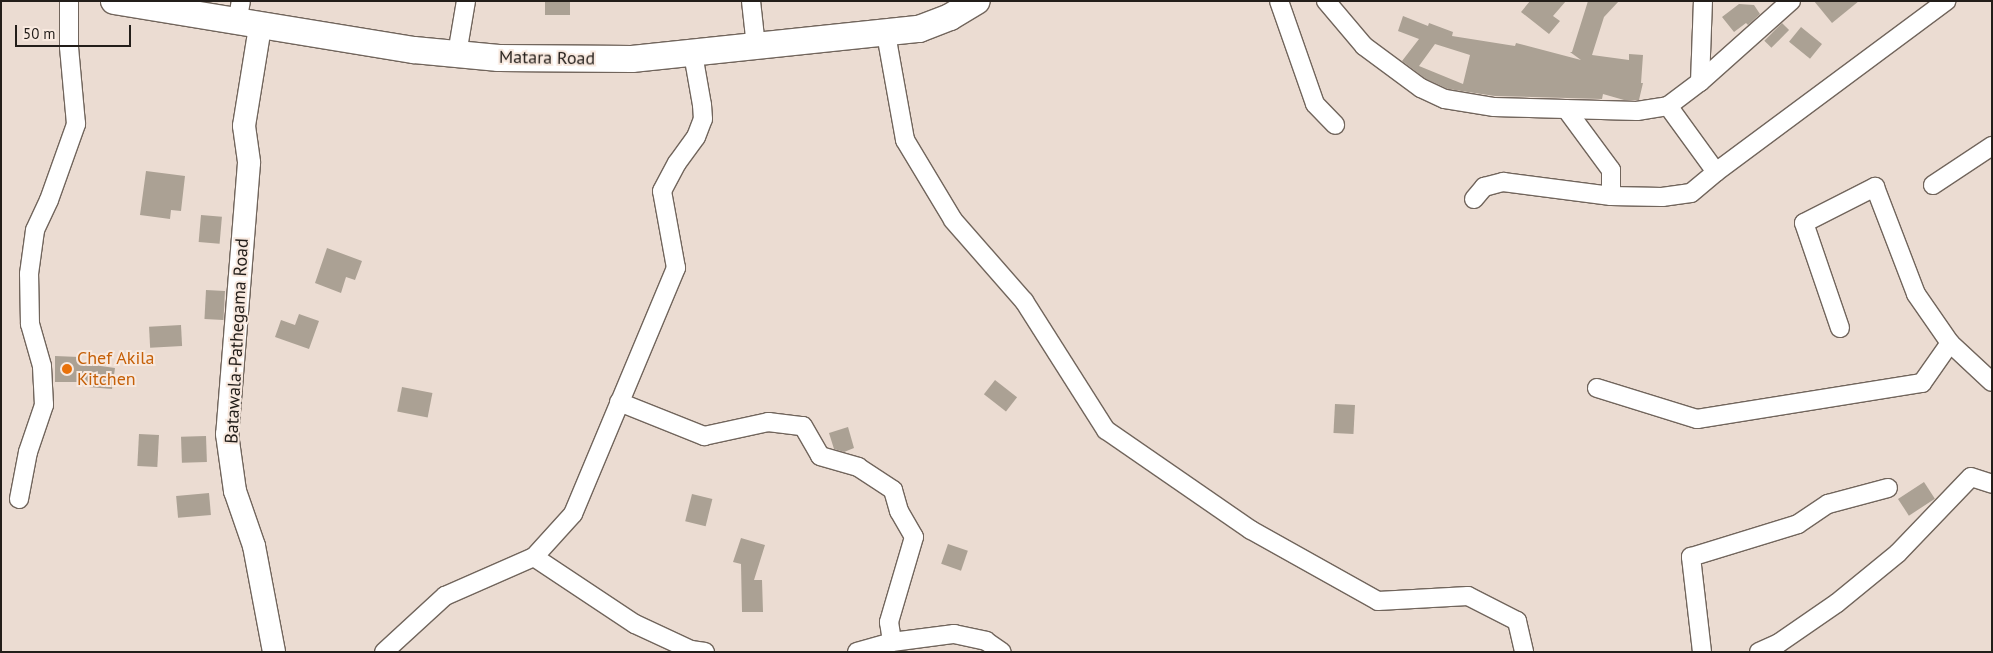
<!DOCTYPE html>
<style>
body{margin:0}
#map{position:relative;width:1993px;height:653px;overflow:hidden;background:#ebdcd2;font-family:"PT Sans",sans-serif}
div>[style]{position:absolute}
[style*='--x']{left:calc(var(--x)*1px);top:calc(var(--y)*1px);width:calc(var(--w)*1px);rotate:calc(var(--a)*1deg)}
.building>*{inset:0;background:#aba194;transform-origin:0 0}
.roads{filter:drop-shadow(1px 0 #71655c) drop-shadow(-1px 0 #71655c) drop-shadow(0 1px #71655c) drop-shadow(0 -1px #71655c)}
.minor>*{height:18px;margin:-9px;padding:0 9px;transform-origin:9px;border-radius:9px;background:#fff}
.major>*{height:22px;margin:-11px;padding:0 11px;transform-origin:11px;border-radius:11px;background:#fff}
.highway>*{height:26px;margin:-13px;padding:0 13px;transform-origin:13px;border-radius:13px;background:#fff}
.dots>*{width:14px;height:14px;translate:-50% -50%;box-sizing:border-box;border:2px solid #f8e9df;border-radius:50%}
span{translate:-50% -50%;white-space:nowrap;text-align:center;line-height:1.15;-webkit-text-stroke:4px #f8e9df;paint-order:stroke}
.street-label{font-size:18px;color:#231e1a}
.food-label{font-size:18px;color:#c56008}
.left{translate:0 -50%;text-align:left}
.frame{position:absolute;inset:0;border:2px solid #231e1a;pointer-events:none}
.scale{position:absolute;left:15px;top:25px;width:116px;height:22px;box-sizing:border-box;border:2px solid #231e1a;border-top:0;padding-left:6px;font-size:15px;line-height:18px;white-space:nowrap;color:#231e1a;-webkit-text-stroke:4px #f8e9df;paint-order:stroke}
</style>
<div id="map">
<div class="building">
<i style="left:545px;top:1px;width:25px;height:14px"></i>
<i style="clip-path:polygon(1530px 1px,1566px 1px,1553px 16px,1560px 21px,1549px 34px,1521px 12px)"></i>
<i style="clip-path:polygon(evenodd,1588px 1px,1619px 1px,1604px 17px,1592px 55px,1629px 60px,1629px 54px,1643px 55px,1641px 83px,1643px 83px,1639px 100px,1624px 100px,1603px 94px,1602px 99px,1495px 96px,1448px 89px,1426px 79px,1402px 61px,1419px 39px,1398px 31px,1403px 16px,1428px 26px,1429px 23px,1453px 32px,1452px 36px,1515px 46px,1516px 43px,1581px 60px,1570px 52px,1572px 52px,1588px 1px,1435px 44px,1470px 55px,1463px 84px,1419px 66px,1435px 44px)"></i>
<i style="clip-path:polygon(1814px 1px,1859px 1px,1832px 23px)"></i>
<i style="clip-path:polygon(1739px 4px,1754px 5px,1760px 14px,1748px 25px,1746px 23px,1734px 32px,1722px 17px)"></i>
<i style="left:1782px;top:23px;width:10px;height:25px;rotate:45deg"></i>
<i style="left:1801px;top:27px;width:27px;height:19px;rotate:39deg"></i>
<i style="clip-path:polygon(146px 171px,185px 176px,181px 211px,171px 210px,170px 219px,140px 215px)"></i>
<i style="left:201px;top:215px;width:21px;height:27px;rotate:5deg"></i>
<i style="clip-path:polygon(327px 248px,362px 261px,355px 280px,346px 277px,341px 293px,315px 283px)"></i>
<i style="left:206px;top:290px;width:19px;height:29px;rotate:3deg"></i>
<i style="clip-path:polygon(299px 314px,319px 321px,309px 349px,275px 337px,281px 320px,295px 325px)"></i>
<i style="left:181px;top:325px;width:21px;height:32px;rotate:87deg"></i>
<i style="clip-path:polygon(55px 356px,79px 357px,79px 363px,115px 368px,112px 389px,88px 387px,89px 382px,55px 382px)"></i>
<i style="left:995px;top:380px;width:28px;height:18px;rotate:38deg"></i>
<i style="left:402px;top:387px;width:31px;height:25px;rotate:11deg"></i>
<i style="left:1335px;top:404px;width:20px;height:29px;rotate:3deg"></i>
<i style="clip-path:polygon(848px 427px,854px 448px,844px 452px,834px 449px,829px 433px)"></i>
<i style="left:139px;top:434px;width:20px;height:32px;rotate:3deg"></i>
<i style="left:206px;top:436px;width:26px;height:25px;rotate:88deg"></i>
<i style="left:1924px;top:482px;width:20px;height:31px;rotate:57deg"></i>
<i style="left:209px;top:493px;width:22px;height:33px;rotate:85deg"></i>
<i style="left:692px;top:494px;width:21px;height:28px;rotate:14deg"></i>
<i style="clip-path:polygon(741px 538px,765px 545px,754px 580px,762px 580px,763px 612px,742px 612px,741px 564px,733px 562px)"></i>
<i style="left:948px;top:544px;width:21px;height:21px;rotate:19deg"></i>
</div>
<div class="roads">
<div class="minor">
<i style="--x:751;--y:1;--w:45;--a:83.7"></i>
<i style="--x:1279;--y:1;--w:109;--a:70.7"></i>
<i style="--x:1315;--y:104;--w:29;--a:46"></i>
<i style="--x:1326;--y:1;--w:59;--a:49.8"></i>
<i style="--x:1364;--y:46;--w:71;--a:36.4"></i>
<i style="--x:1421;--y:88;--w:26;--a:25"></i>
<i style="--x:1445;--y:99;--w:50;--a:9.3"></i>
<i style="--x:1494;--y:107;--w:143;--a:1.6"></i>
<i style="--x:1637;--y:111;--w:31;--a:-9"></i>
<i style="--x:1668;--y:106;--w:40;--a:-37"></i>
<i style="--x:1700;--y:82;--w:122;--a:-41.7"></i>
<i style="--x:237;--y:23;--w:22;--a:-80"></i>
<i style="--x:886;--y:34;--w:108;--a:79.8"></i>
<i style="--x:905;--y:140;--w:93;--a:59"></i>
<i style="--x:953;--y:220;--w:108;--a:48.8"></i>
<i style="--x:1024;--y:301;--w:153;--a:57.6"></i>
<i style="--x:1106;--y:430;--w:176;--a:34.6"></i>
<i style="--x:1251;--y:530;--w:145;--a:29.2"></i>
<i style="--x:1378;--y:601;--w:90;--a:-3.2"></i>
<i style="--x:1468;--y:596;--w:55;--a:27"></i>
<i style="--x:1517;--y:621;--w:32;--a:77"></i>
<i style="--x:457;--y:54;--w:54;--a:-80.4"></i>
<i style="--x:1700;--y:82;--w:81;--a:-87.9"></i>
<i style="--x:1566;--y:109;--w:76;--a:53.6"></i>
<i style="--x:1611;--y:170;--w:26;--a:90"></i>
<i style="--x:1716;--y:172;--w:287;--a:-36.6"></i>
<i style="--x:1933;--y:185;--w:71;--a:-33.5"></i>
<i style="--x:1474;--y:199;--w:16;--a:-50"></i>
<i style="--x:1484;--y:187;--w:20;--a:-15"></i>
<i style="--x:1503;--y:182;--w:109;--a:7.4"></i>
<i style="--x:1611;--y:196;--w:51;--a:1.1"></i>
<i style="--x:1662;--y:197;--w:29;--a:-8"></i>
<i style="--x:1691;--y:193;--w:33;--a:-40"></i>
<i style="--x:1716;--y:172;--w:82;--a:-126"></i>
<i style="--x:1840;--y:328;--w:111;--a:-108.9"></i>
<i style="--x:1804;--y:223;--w:80;--a:-26.9"></i>
<i style="--x:1875;--y:187;--w:115;--a:69"></i>
<i style="--x:1916;--y:294;--w:60;--a:55.2"></i>
<i style="--x:1597;--y:388;--w:105;--a:17.2"></i>
<i style="--x:1697;--y:419;--w:228;--a:-9.1"></i>
<i style="--x:1922;--y:383;--w:49;--a:-55"></i>
<i style="--x:1950;--y:343;--w:57;--a:42.9"></i>
<i style="--x:619;--y:402;--w:92;--a:21.8"></i>
<i style="--x:704;--y:436;--w:66;--a:-12.3"></i>
<i style="--x:768;--y:422;--w:35;--a:7"></i>
<i style="--x:803;--y:426;--w:34;--a:60"></i>
<i style="--x:820;--y:456;--w:40;--a:16"></i>
<i style="--x:858;--y:467;--w:42;--a:33.3"></i>
<i style="--x:893;--y:490;--w:22;--a:74"></i>
<i style="--x:899;--y:511;--w:30;--a:60"></i>
<i style="--x:914;--y:537;--w:89;--a:106.4"></i>
<i style="--x:889;--y:622;--w:20;--a:81"></i>
<i style="--x:19;--y:499;--w:48;--a:-79.2"></i>
<i style="--x:28;--y:452;--w:50;--a:-71.2"></i>
<i style="--x:44;--y:405;--w:39;--a:-93"></i>
<i style="--x:42;--y:366;--w:44;--a:-105.9"></i>
<i style="--x:30;--y:324;--w:50;--a:-91.1"></i>
<i style="--x:29;--y:274;--w:44;--a:-82.2"></i>
<i style="--x:35;--y:230;--w:33;--a:-65"></i>
<i style="--x:49;--y:200;--w:81;--a:-70.4"></i>
<i style="--x:76;--y:124;--w:77;--a:-95.2"></i>
<i style="--x:69;--y:47;--w:46;--a:-90"></i>
<i style="--x:534;--y:557;--w:121;--a:33.6"></i>
<i style="--x:635;--y:624;--w:62;--a:24.9"></i>
<i style="--x:691;--y:650;--w:14;--a:8"></i>
<i style="--x:384;--y:652;--w:83;--a:-42.6"></i>
<i style="--x:445;--y:596;--w:97;--a:-23.7"></i>
<i style="--x:534;--y:557;--w:58;--a:-47.8"></i>
<i style="--x:573;--y:514;--w:267;--a:-67.3"></i>
<i style="--x:676;--y:268;--w:78;--a:-100.3"></i>
<i style="--x:662;--y:191;--w:32;--a:-62"></i>
<i style="--x:677;--y:163;--w:32;--a:-54"></i>
<i style="--x:696;--y:137;--w:19;--a:-69"></i>
<i style="--x:703;--y:119;--w:14;--a:-94"></i>
<i style="--x:702;--y:105;--w:52;--a:-100"></i>
<i style="--x:857;--y:652;--w:36;--a:-16"></i>
<i style="--x:892;--y:642;--w:63;--a:-7.4"></i>
<i style="--x:954;--y:634;--w:33;--a:12"></i>
<i style="--x:986;--y:641;--w:19;--a:35"></i>
<i style="--x:1702;--y:652;--w:96;--a:-96.6"></i>
<i style="--x:1691;--y:557;--w:112;--a:-17.1"></i>
<i style="--x:1798;--y:524;--w:36;--a:-34"></i>
<i style="--x:1828;--y:504;--w:62;--a:-14.9"></i>
<i style="--x:1759;--y:652;--w:22;--a:-24"></i>
<i style="--x:1779;--y:643;--w:70;--a:-34.6"></i>
<i style="--x:1837;--y:603;--w:79;--a:-39.3"></i>
<i style="--x:1898;--y:553;--w:105;--a:-46.2"></i>
<i style="--x:1971;--y:477;--w:22;--a:18"></i>
</div>
<div class="major">
<i style="--x:260;--y:27;--w:100;--a:99.2"></i>
<i style="--x:244;--y:126;--w:37;--a:82"></i>
<i style="--x:249;--y:163;--w:272;--a:94.6"></i>
<i style="--x:227;--y:434;--w:58;--a:82"></i>
<i style="--x:235;--y:491;--w:58;--a:70.9"></i>
<i style="--x:254;--y:546;--w:108;--a:79.3"></i>
</div>
<div class="highway">
<i style="--x:114;--y:1;--w:304;--a:9.3"></i>
<i style="--x:414;--y:50;--w:85;--a:5.4"></i>
<i style="--x:499;--y:58;--w:133;--a:0.4"></i>
<i style="--x:632;--y:59;--w:289;--a:-6"></i>
<i style="--x:919;--y:29;--w:33;--a:-21"></i>
<i style="--x:950;--y:17;--w:31;--a:-31"></i>
</div>
</div>
<div class="dots">
<i style="left:67px;top:369px;background:#e8710a"></i>
</div>
<div class="street-label">
<span style="left:547px;top:58px;rotate:1deg">Matara Road</span>
<span style="left:237px;top:341px;rotate:-87deg">Batawala-Pathegama Road</span>
</div>
<div class="food-label">
<span class="left" style="left:77px;top:369px">Chef Akila<br>Kitchen</span>
</div>
<div class="frame"></div>
<div class="scale">50 m</div>
</div>
